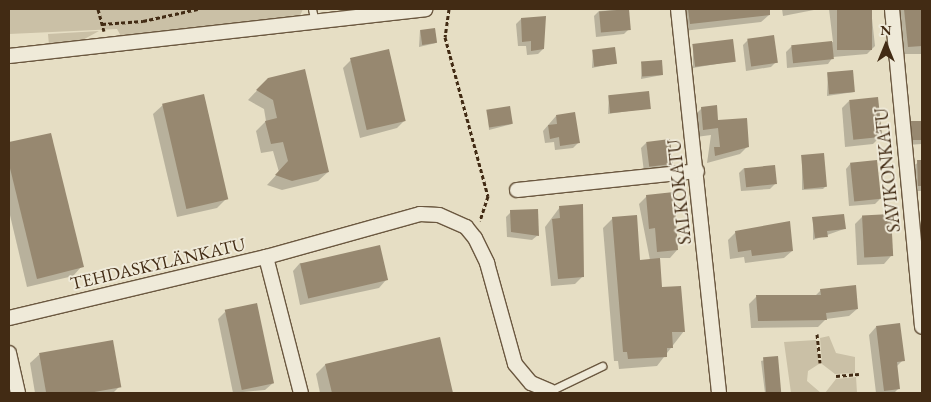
<!DOCTYPE html>
<meta charset="utf-8">
<style>
body{margin:0}
#map{position:relative;width:931px;height:402px;overflow:hidden;background:#e6dec4;font-family:"EB Garamond",serif}
div>[style]{position:absolute}
[style*='--x']{left:calc(var(--x)*1px);top:calc(var(--y)*1px);width:calc(var(--w)*1px);rotate:calc(var(--a)*1deg)}
.green>*{inset:0;background:#cac0a6}
.shadow>*{inset:0;background:#0003;transform-origin:0 0}
.building>*{inset:0;background:#978870;transform-origin:0 0}
.path>*{height:3px;margin-top:-1.5px;transform-origin:0;background:repeating-linear-gradient(90deg,#422b14 0 4px,transparent 0 6.5px)}
.roads{filter:drop-shadow(1px 0 #6b5840) drop-shadow(-1px 0 #6b5840) drop-shadow(0 1px #6b5840) drop-shadow(0 -1px #6b5840)}
.lane>*{height:7px;margin:-3.5px;padding:0 3.5px;transform-origin:3.5px;border-radius:3.5px;background:#efead9}
.street>*{height:14px;margin:-7px;padding:0 7px;transform-origin:7px;border-radius:7px;background:#efead9}
span{translate:-50% -50%;white-space:nowrap;text-align:center;line-height:1.15;-webkit-text-stroke:4px #efead9;paint-order:stroke}
.street-label{font-size:18px;color:#422b14}
.frame{position:absolute;inset:0;border:10px solid #422b14;pointer-events:none}
.north{position:absolute;left:861px;top:20px;width:50px;height:50px;-webkit-text-stroke:4px #efead9;paint-order:stroke;rotate:0deg;font-size:14px;font-weight:700;line-height:20px;text-align:center;color:#422b14}
.north::after{content:'';display:block;margin:auto;width:18px;height:22px;background:#422b14;clip-path:polygon(50% 0,100% 100%,50% 72%,0 100%)}
</style>
<div id="map">
<div class="green">
<i style="clip-path:polygon(9px 9px,303px 9px,300px 16px,122px 38px,117px 29px,9px 34px)"></i>
<i style="clip-path:polygon(99px 31px,79px 42px,49px 45px,48px 34px)"></i>
<i style="clip-path:polygon(829px 336px,836px 353px,855px 357px,855px 373px,835px 374px,822px 364px,820px 338px)"></i>
<i style="clip-path:polygon(816px 340px,819px 364px,808px 371px,807px 381px,821px 393px,791px 393px,784px 342px)"></i>
<i style="clip-path:polygon(856px 377px,857px 393px,825px 393px,836px 379px)"></i>
</div>
<div class="shadow">
<i style="clip-path:polygon(628px 9px,629px 29px,624px 34px,596px 37px,594px 16px,599px 11px)"></i>
<i style="clip-path:polygon(680px 9px,768px 9px,769px 15px,761px 22px,683px 31px)"></i>
<i style="clip-path:polygon(782px 9px,819px 9px,783px 16px)"></i>
<i style="clip-path:polygon(829px 9px,871px 9px,875px 46px,867px 54px,833px 57px,828px 64px,787px 68px,786px 52px,791px 47px,833px 42px)"></i>
<i style="left:899px;top:9px;width:23px;height:45px"></i>
<i style="clip-path:polygon(521px 19px,543px 49px,538px 54px,527px 55px,526px 46px,518px 46px,516px 24px)"></i>
<i style="clip-path:polygon(420px 30px,436px 43px,419px 47px)"></i>
<i style="clip-path:polygon(748px 40px,776px 62px,771px 67px,746px 71px,743px 45px)"></i>
<i style="clip-path:polygon(693px 44px,734px 61px,693px 68px)"></i>
<i style="clip-path:polygon(593px 51px,616px 63px,592px 68px)"></i>
<i style="clip-path:polygon(351px 60px,404px 121px,397px 128px,360px 138px,343px 68px)"></i>
<i style="clip-path:polygon(642px 63px,662px 75px,641px 79px)"></i>
<i style="clip-path:polygon(828px 73px,854px 92px,827px 96px)"></i>
<i style="clip-path:polygon(268px 79px,328px 172px,318px 181px,282px 190px,267px 185px,279px 172px,273px 151px,261px 153px,256px 131px,266px 121px,264px 109px,248px 100px)"></i>
<i style="clip-path:polygon(609px 96px,649px 108px,608px 114px)"></i>
<i style="clip-path:polygon(849px 101px,880px 137px,873px 144px,845px 147px,842px 108px)"></i>
<i style="clip-path:polygon(163px 105px,227px 198px,217px 208px,177px 217px,153px 114px)"></i>
<i style="clip-path:polygon(702px 108px,748px 146px,740px 154px,707px 163px,711px 135px,696px 137px,694px 116px)"></i>
<i style="clip-path:polygon(488px 112px,512px 124px,489px 130px)"></i>
<i style="clip-path:polygon(556px 116px,579px 142px,573px 148px,555px 150px,554px 142px,545px 143px,543px 131px)"></i>
<i style="clip-path:polygon(922px 122px,922px 144px,907px 145px,906px 128px)"></i>
<i style="clip-path:polygon(50px 135px,82px 266px,73px 276px,27px 287px,9px 211px,9px 143px)"></i>
<i style="clip-path:polygon(646px 143px,672px 164px,667px 169px,644px 172px,641px 148px)"></i>
<i style="clip-path:polygon(802px 156px,826px 186px,823px 189px,802px 190px)"></i>
<i style="clip-path:polygon(922px 160px,922px 191px,914px 191px,913px 166px)"></i>
<i style="clip-path:polygon(851px 163px,880px 199px,875px 204px,849px 206px,846px 169px)"></i>
<i style="clip-path:polygon(744px 168px,775px 184px,770px 189px,741px 191px,739px 173px)"></i>
<i style="clip-path:polygon(647px 196px,677px 250px,670px 258px,659px 258px,661px 289px,684px 331px,657px 366px,619px 369px,618px 361px,614px 361px,603px 228px,613px 218px,639px 261px,650px 260px,639px 204px)"></i>
<i style="clip-path:polygon(560px 207px,583px 276px,575px 284px,551px 286px,545px 227px)"></i>
<i style="clip-path:polygon(511px 212px,538px 235px,532px 240px,507px 237px,506px 217px)"></i>
<i style="clip-path:polygon(863px 216px,891px 256px,884px 264px,857px 265px,855px 224px)"></i>
<i style="clip-path:polygon(813px 218px,844px 229px,813px 240px)"></i>
<i style="clip-path:polygon(788px 222px,792px 251px,784px 258px,745px 263px,744px 257px,730px 259px,728px 240px,736px 232px)"></i>
<i style="clip-path:polygon(300px 263px,386px 280px,379px 288px,300px 305px,293px 271px)"></i>
<i style="clip-path:polygon(821px 290px,857px 309px,849px 316px,826px 319px,818px 327px,751px 328px,749px 304px,756px 297px,815px 296px)"></i>
<i style="clip-path:polygon(225px 312px,273px 383px,265px 390px,233px 393px,218px 319px)"></i>
<i style="clip-path:polygon(876px 327px,903px 360px,896px 367px,899px 388px,894px 393px,876px 393px,869px 335px)"></i>
<i style="clip-path:polygon(439px 338px,452px 393px,320px 393px,316px 374px,325px 365px)"></i>
<i style="clip-path:polygon(40px 354px,120px 386px,113px 393px,35px 393px,30px 363px)"></i>
<i style="clip-path:polygon(777px 357px,780px 393px,765px 393px,761px 361px)"></i>
</div>
<div class="building">
<i style="left:629px;top:9px;width:21px;height:30px;rotate:85deg"></i>
<i style="clip-path:polygon(688px 9px,770px 9px,770px 15px,690px 24px)"></i>
<i style="left:837px;top:9px;width:35px;height:41px"></i>
<i style="clip-path:polygon(904px 9px,922px 9px,922px 46px,908px 47px)"></i>
<i style="clip-path:polygon(546px 16px,544px 49px,531px 51px,531px 41px,522px 42px,521px 18px)"></i>
<i style="left:435px;top:28px;width:15px;height:15px;rotate:82deg"></i>
<i style="left:774px;top:35px;width:28px;height:27px;rotate:82deg"></i>
<i style="left:733px;top:39px;width:23px;height:41px;rotate:83deg"></i>
<i style="left:832px;top:41px;width:18px;height:41px;rotate:84deg"></i>
<i style="left:615px;top:47px;width:17px;height:23px;rotate:83deg"></i>
<i style="left:389px;top:49px;width:74px;height:40px;rotate:77deg"></i>
<i style="left:662px;top:60px;width:15px;height:21px;rotate:86deg"></i>
<i style="clip-path:polygon(305px 69px,329px 172px,292px 181px,275px 175px,288px 161px,283px 142px,271px 144px,265px 121px,277px 118px,273px 100px,256px 90px,268px 78px)"></i>
<i style="left:853px;top:70px;width:22px;height:26px;rotate:85deg"></i>
<i style="left:649px;top:91px;width:18px;height:41px;rotate:84deg"></i>
<i style="left:204px;top:94px;width:108px;height:43px;rotate:77deg"></i>
<i style="left:878px;top:97px;width:40px;height:29px;rotate:84deg"></i>
<i style="clip-path:polygon(717px 105px,718px 120px,747px 118px,749px 147px,715px 156px,714px 147px,720px 147px,718px 128px,703px 130px,701px 107px)"></i>
<i style="left:510px;top:106px;width:18px;height:24px;rotate:81deg"></i>
<i style="clip-path:polygon(575px 112px,580px 143px,560px 146px,559px 137px,550px 139px,548px 125px,557px 124px,556px 115px)"></i>
<i style="left:922px;top:121px;width:19px;height:11px;rotate:90deg"></i>
<i style="clip-path:polygon(51px 133px,84px 267px,37px 279px,9px 164px,9px 142px)"></i>
<i style="left:670px;top:139px;width:25px;height:24px;rotate:83deg"></i>
<i style="left:824px;top:153px;width:34px;height:23px;rotate:85deg"></i>
<i style="left:877px;top:160px;width:39px;height:27px;rotate:84deg"></i>
<i style="clip-path:polygon(917px 160px,922px 160px,922px 186px,918px 186px)"></i>
<i style="left:775px;top:165px;width:19px;height:31px;rotate:84deg"></i>
<i style="clip-path:polygon(674px 192px,678px 250px,657px 252px,655px 228px,649px 229px,646px 195px)"></i>
<i style="clip-path:polygon(583px 204px,584px 277px,558px 279px,552px 219px,560px 218px,559px 206px)"></i>
<i style="clip-path:polygon(538px 209px,539px 236px,511px 232px,510px 210px)"></i>
<i style="clip-path:polygon(844px 214px,846px 229px,827px 231px,828px 237px,815px 238px,812px 217px)"></i>
<i style="left:891px;top:214px;width:42px;height:29px;rotate:87deg"></i>
<i style="clip-path:polygon(637px 215px,640px 260px,660px 258px,662px 287px,681px 286px,685px 332px,672px 332px,673px 348px,667px 348px,667px 357px,628px 359px,627px 352px,623px 352px,612px 217px)"></i>
<i style="clip-path:polygon(790px 221px,793px 251px,752px 256px,751px 250px,738px 252px,735px 231px)"></i>
<i style="left:380px;top:245px;width:36px;height:82px;rotate:77deg"></i>
<i style="clip-path:polygon(856px 285px,858px 309px,826px 313px,827px 320px,758px 321px,756px 295px,821px 295px,820px 289px)"></i>
<i style="left:257px;top:303px;width:82px;height:33px;rotate:78deg"></i>
<i style="clip-path:polygon(900px 323px,905px 361px,897px 362px,900px 389px,884px 391px,876px 326px)"></i>
<i style="clip-path:polygon(440px 337px,453px 393px,332px 393px,325px 364px)"></i>
<i style="left:113px;top:340px;width:48px;height:75px;rotate:80deg"></i>
<i style="left:778px;top:356px;width:37px;height:15px;rotate:85deg"></i>
</div>
<div class="path">
<i style="--x:98;--y:9;--w:23;--a:75"></i>
<i style="--x:449;--y:9;--w:28;--a:98"></i>
<i style="--x:445;--y:37;--w:165;--a:74.9"></i>
<i style="--x:488;--y:196;--w:26;--a:108"></i>
<i style="--x:102;--y:24;--w:41;--a:-4.2"></i>
<i style="--x:143;--y:21;--w:56;--a:-12.3"></i>
<i style="--x:817;--y:334;--w:29;--a:84"></i>
<i style="--x:836;--y:376;--w:23;--a:-5"></i>
</div>
<div class="roads">
<div class="lane">
<i style="--x:312;--y:9;--w:13;--a:77"></i>
<i style="--x:550;--y:391;--w:58;--a:-25.7"></i>
</div>
<div class="street">
<i style="--x:678;--y:9;--w:386;--a:83.9"></i>
<i style="--x:892;--y:9;--w:319;--a:84.6"></i>
<i style="--x:9;--y:56;--w:419;--a:-6.4"></i>
<i style="--x:517;--y:190;--w:181;--a:-6"></i>
<i style="--x:266;--y:257;--w:140;--a:75.6"></i>
<i style="--x:9;--y:318;--w:264;--a:-13.4"></i>
<i style="--x:266;--y:257;--w:160;--a:-15.6"></i>
<i style="--x:420;--y:214;--w:19;--a:3"></i>
<i style="--x:439;--y:215;--w:30;--a:24"></i>
<i style="--x:466;--y:227;--w:14;--a:51"></i>
<i style="--x:475;--y:238;--w:28;--a:64"></i>
<i style="--x:487;--y:263;--w:105;--a:74.5"></i>
<i style="--x:515;--y:364;--w:25;--a:50"></i>
<i style="--x:531;--y:383;--w:21;--a:23"></i>
<i style="--x:9;--y:353;--w:41;--a:77.3"></i>
</div>
</div>
<div class="street-label">
<span style="left:888px;top:170px;rotate:-96deg">SAVIKONKATU</span>
<span style="left:680px;top:192px;rotate:-96deg">SALKOKATU</span>
<span style="left:158px;top:264px;rotate:-13deg">TEHDASKYLÄNKATU</span>
</div>
<div class="frame"></div>
<div class="north">N</div>
</div>
